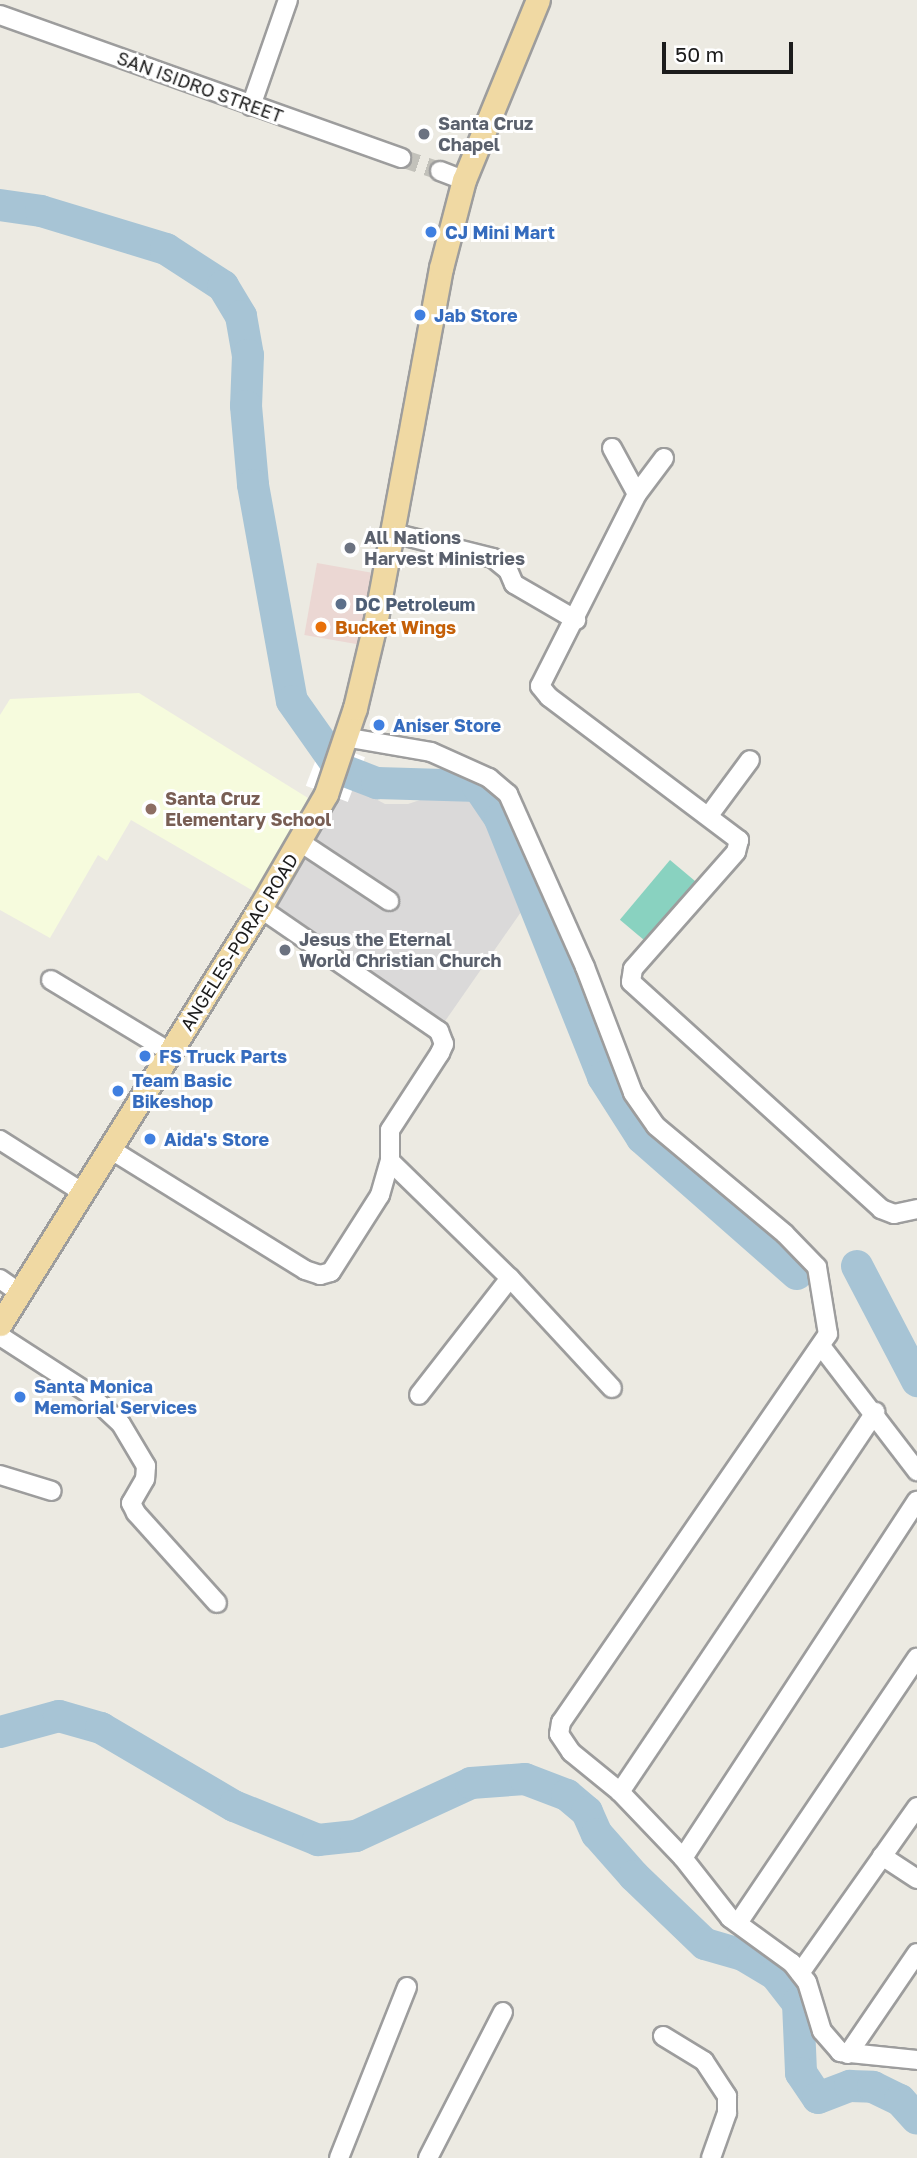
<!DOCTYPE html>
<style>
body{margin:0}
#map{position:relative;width:917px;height:2158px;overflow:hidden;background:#eceae2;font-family:"Golos Text",sans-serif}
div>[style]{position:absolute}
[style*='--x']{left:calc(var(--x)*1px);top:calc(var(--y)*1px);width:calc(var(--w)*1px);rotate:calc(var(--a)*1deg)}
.residential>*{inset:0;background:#dad9d9}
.commercial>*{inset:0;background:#ebd7d3;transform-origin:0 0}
.education>*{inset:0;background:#f6fbdd}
.pitch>*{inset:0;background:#89d2c0;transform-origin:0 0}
.pier>*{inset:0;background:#fff;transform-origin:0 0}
.river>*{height:32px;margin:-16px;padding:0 16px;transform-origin:16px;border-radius:16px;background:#a7c4d5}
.minor-tunnel>*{height:18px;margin-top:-9px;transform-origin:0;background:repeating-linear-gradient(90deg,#c2c1ba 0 18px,transparent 0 27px)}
.roads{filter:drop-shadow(2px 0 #9d9d9d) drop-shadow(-2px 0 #9d9d9d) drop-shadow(0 2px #9d9d9d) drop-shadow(0 -2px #9d9d9d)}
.minor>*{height:18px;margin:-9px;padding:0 9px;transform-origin:9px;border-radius:9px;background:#fff}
.major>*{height:23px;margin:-11.5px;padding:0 11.5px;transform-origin:11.5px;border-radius:11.5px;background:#f0d9a3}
.dots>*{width:19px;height:19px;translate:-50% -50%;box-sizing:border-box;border:4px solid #fff;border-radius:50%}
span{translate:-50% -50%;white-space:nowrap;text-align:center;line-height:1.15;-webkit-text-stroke:6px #fff;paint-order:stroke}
.street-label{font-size:18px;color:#1c1c1c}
.worship-label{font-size:18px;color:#5b616d;font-weight:700}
.left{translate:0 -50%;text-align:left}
.shop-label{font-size:18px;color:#366cbe;font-weight:700}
.service-label{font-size:18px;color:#4e5e75;font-weight:700}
.food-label{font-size:18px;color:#c56008;font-weight:700}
.education-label{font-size:18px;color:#785e54;font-weight:700}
.scale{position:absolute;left:662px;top:42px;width:131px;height:32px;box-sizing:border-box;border:4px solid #1c1c1c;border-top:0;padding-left:9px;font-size:21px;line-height:24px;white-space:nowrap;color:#1c1c1c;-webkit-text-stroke:5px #fff;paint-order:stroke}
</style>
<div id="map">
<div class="residential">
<i style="clip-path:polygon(344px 782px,385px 804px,408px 804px,447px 791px,477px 796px,500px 827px,521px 912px,441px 1027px,268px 912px)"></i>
</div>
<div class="commercial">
<i style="left:317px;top:563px;width:60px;height:73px;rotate:10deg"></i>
</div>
<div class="education">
<i style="clip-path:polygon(139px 693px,308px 798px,257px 893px,131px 820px,107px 861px,98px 855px,50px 938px,0 910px,0 715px,10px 699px)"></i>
</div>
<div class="pitch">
<i style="left:670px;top:860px;width:42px;height:78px;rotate:40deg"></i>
</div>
<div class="pier">
<i style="left:323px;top:741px;width:45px;height:48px;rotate:21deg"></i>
</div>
<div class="river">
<i style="--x:0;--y:205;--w:41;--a:8.3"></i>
<i style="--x:41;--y:211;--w:131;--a:16.9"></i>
<i style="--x:166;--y:249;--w:68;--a:33"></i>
<i style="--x:223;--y:286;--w:35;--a:59"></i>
<i style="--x:241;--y:316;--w:40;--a:80"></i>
<i style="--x:248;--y:355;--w:51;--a:92.2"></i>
<i style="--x:246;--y:406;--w:79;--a:84.9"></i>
<i style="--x:253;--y:485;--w:219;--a:79.8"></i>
<i style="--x:292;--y:701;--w:83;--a:54.8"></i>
<i style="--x:340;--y:769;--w:40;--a:21"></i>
<i style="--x:377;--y:783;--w:101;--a:1.7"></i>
<i style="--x:478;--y:786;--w:40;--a:56"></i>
<i style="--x:500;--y:819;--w:278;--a:68.2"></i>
<i style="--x:603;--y:1077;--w:72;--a:57.4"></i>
<i style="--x:642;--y:1138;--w:206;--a:41.3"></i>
<i style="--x:857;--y:1266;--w:130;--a:62.4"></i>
<i style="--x:0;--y:1732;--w:61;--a:-15.2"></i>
<i style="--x:59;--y:1716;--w:44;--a:15.9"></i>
<i style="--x:101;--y:1728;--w:154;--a:30.4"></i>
<i style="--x:234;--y:1806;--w:91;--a:22"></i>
<i style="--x:318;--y:1840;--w:38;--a:-6"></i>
<i style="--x:356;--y:1836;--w:127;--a:-24.7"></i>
<i style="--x:471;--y:1783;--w:54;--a:-4.2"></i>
<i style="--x:525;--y:1779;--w:45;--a:20.9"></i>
<i style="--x:567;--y:1795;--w:26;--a:40"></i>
<i style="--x:587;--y:1812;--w:24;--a:66"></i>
<i style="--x:597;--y:1834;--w:56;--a:48.6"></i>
<i style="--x:634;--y:1876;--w:98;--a:43.8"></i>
<i style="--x:705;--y:1944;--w:40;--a:16"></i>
<i style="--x:743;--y:1955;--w:37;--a:31"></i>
<i style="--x:775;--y:1974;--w:37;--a:52"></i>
<i style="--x:798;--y:2003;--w:70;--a:87.5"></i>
<i style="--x:801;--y:2073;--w:30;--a:56"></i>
<i style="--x:818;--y:2098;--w:34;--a:-21"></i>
<i style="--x:850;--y:2086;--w:23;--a:2"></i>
<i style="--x:873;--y:2087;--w:30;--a:26"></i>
<i style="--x:900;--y:2100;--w:25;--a:48"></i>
</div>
<div class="minor-tunnel">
<i style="--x:401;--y:158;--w:41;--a:18.4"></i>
</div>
<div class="roads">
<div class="minor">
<i style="--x:0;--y:15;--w:426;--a:19.6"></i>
<i style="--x:251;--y:106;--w:112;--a:-70.8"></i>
<i style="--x:440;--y:171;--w:26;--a:21"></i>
<i style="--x:612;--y:448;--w:52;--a:61.5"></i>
<i style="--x:664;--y:458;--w:45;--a:126.9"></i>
<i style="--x:637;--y:494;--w:215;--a:116.8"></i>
<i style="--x:540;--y:686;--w:14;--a:51"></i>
<i style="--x:549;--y:697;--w:238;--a:37"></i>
<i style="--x:739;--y:840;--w:12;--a:104"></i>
<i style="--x:736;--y:852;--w:156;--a:131.4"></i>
<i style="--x:633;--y:969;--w:13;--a:99"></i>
<i style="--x:631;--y:982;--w:338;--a:42.2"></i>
<i style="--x:881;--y:1209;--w:14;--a:21"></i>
<i style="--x:894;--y:1214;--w:24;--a:-12"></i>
<i style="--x:393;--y:533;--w:103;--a:14"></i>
<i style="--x:493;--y:558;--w:19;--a:39"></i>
<i style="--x:508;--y:570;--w:15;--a:67"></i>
<i style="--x:514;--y:584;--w:72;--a:30.1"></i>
<i style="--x:344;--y:737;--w:88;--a:9.8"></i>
<i style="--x:431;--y:752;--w:64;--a:24.1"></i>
<i style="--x:489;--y:778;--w:25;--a:40"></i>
<i style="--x:508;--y:794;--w:189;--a:66"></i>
<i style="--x:585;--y:967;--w:135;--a:69.1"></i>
<i style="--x:633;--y:1093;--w:40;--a:55.1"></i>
<i style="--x:656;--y:1126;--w:168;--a:39.9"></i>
<i style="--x:785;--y:1234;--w:46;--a:45.9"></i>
<i style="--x:817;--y:1267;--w:68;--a:80.7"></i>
<i style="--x:828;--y:1334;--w:471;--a:124.5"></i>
<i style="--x:561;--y:1722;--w:12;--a:99"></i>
<i style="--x:559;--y:1734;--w:22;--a:56"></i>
<i style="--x:571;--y:1752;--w:63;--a:39.2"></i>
<i style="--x:620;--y:1792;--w:91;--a:46.3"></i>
<i style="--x:683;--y:1858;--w:76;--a:51.9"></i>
<i style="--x:730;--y:1918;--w:77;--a:36"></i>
<i style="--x:792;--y:1963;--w:24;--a:52"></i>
<i style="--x:807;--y:1982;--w:51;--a:73"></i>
<i style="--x:822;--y:2031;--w:28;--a:49"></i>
<i style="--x:840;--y:2052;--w:77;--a:5.9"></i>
<i style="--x:710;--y:814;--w:67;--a:-53.5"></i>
<i style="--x:300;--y:842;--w:107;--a:33.5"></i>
<i style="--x:51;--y:980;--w:139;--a:31.2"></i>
<i style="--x:0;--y:1140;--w:97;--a:32.4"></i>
<i style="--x:110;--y:1149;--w:229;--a:31.8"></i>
<i style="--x:305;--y:1270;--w:16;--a:18"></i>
<i style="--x:320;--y:1275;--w:11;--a:-15"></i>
<i style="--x:331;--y:1272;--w:91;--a:-57.5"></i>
<i style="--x:380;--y:1195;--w:35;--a:-74"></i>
<i style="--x:390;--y:1161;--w:31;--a:-90"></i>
<i style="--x:390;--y:1130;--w:92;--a:-57"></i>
<i style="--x:440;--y:1053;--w:10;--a:-66"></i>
<i style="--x:444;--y:1044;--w:14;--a:-111"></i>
<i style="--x:439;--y:1031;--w:217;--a:-145.5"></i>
<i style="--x:390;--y:1161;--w:168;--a:44.3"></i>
<i style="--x:510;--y:1278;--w:148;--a:127.9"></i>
<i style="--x:510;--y:1278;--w:150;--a:47.2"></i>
<i style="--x:0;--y:1279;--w:24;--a:35"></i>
<i style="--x:0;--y:1336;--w:105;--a:32.9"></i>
<i style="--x:88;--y:1393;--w:45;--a:43.2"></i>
<i style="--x:121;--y:1424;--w:49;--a:59.2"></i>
<i style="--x:146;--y:1466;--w:13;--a:94"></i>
<i style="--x:145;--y:1479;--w:28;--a:120"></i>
<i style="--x:131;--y:1503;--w:11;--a:63"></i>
<i style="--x:136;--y:1513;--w:121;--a:48"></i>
<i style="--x:821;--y:1346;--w:158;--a:52.5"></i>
<i style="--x:0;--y:1475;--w:54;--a:17.1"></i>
<i style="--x:620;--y:1792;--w:458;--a:-56.1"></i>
<i style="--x:882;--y:1856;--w:42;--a:33.3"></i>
<i style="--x:683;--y:1858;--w:427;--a:-56.8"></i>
<i style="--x:738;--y:1923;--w:320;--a:-56"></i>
<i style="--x:800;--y:1973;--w:203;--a:-54.8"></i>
<i style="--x:663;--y:2036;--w:48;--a:31.4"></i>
<i style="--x:704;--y:2061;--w:42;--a:56.7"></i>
<i style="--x:727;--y:2096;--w:17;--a:90"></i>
<i style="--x:727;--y:2113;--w:48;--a:109.6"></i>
<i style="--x:848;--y:2054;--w:122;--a:-55.7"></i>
<i style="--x:339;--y:2158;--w:184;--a:-68.3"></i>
<i style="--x:428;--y:2158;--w:164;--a:-62.8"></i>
</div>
<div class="major">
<i style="--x:0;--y:1324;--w:491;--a:-58"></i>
<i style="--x:260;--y:908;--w:132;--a:-59.9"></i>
<i style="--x:326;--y:794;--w:91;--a:-71.4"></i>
<i style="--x:355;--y:708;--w:86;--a:-76.6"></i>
<i style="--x:375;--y:624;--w:362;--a:-79.5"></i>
<i style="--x:441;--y:268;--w:91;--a:-75.4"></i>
<i style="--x:464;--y:180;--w:195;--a:-67.7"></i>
</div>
</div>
<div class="dots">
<i style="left:424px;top:134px;background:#6b7280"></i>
<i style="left:431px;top:232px;background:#3f7fe0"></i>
<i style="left:420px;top:315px;background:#3f7fe0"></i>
<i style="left:350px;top:548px;background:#6b7280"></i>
<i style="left:341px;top:604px;background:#5c6f8a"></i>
<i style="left:321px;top:627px;background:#e8710a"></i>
<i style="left:379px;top:725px;background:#3f7fe0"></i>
<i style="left:151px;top:809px;background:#8d6e63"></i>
<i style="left:285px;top:950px;background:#6b7280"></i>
<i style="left:145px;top:1056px;background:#3f7fe0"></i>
<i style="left:118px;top:1091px;background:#3f7fe0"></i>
<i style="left:150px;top:1139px;background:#3f7fe0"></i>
<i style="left:20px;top:1397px;background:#3f7fe0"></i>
</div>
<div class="street-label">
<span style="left:200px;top:87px;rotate:20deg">SAN ISIDRO STREET</span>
<span style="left:239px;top:942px;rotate:-58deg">ANGELES-PORAC ROAD</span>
</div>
<div class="worship-label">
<span class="left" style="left:438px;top:134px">Santa Cruz<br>Chapel</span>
<span class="left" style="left:364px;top:548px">All Nations<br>Harvest Ministries</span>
<span class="left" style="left:299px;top:950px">Jesus the Eternal<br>World Christian Church</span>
</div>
<div class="shop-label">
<span class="left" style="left:445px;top:232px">CJ Mini Mart</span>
<span class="left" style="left:434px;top:315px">Jab Store</span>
<span class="left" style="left:393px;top:725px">Aniser Store</span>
<span class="left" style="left:159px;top:1056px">FS Truck Parts</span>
<span class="left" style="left:132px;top:1091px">Team Basic<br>Bikeshop</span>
<span class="left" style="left:164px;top:1139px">Aida's Store</span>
<span class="left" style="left:34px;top:1397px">Santa Monica<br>Memorial Services</span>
</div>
<div class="service-label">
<span class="left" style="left:355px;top:604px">DC Petroleum</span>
</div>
<div class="food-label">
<span class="left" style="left:335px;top:627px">Bucket Wings</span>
</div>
<div class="education-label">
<span class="left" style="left:165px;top:809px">Santa Cruz<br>Elementary School</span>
</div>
<div class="scale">50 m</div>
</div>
